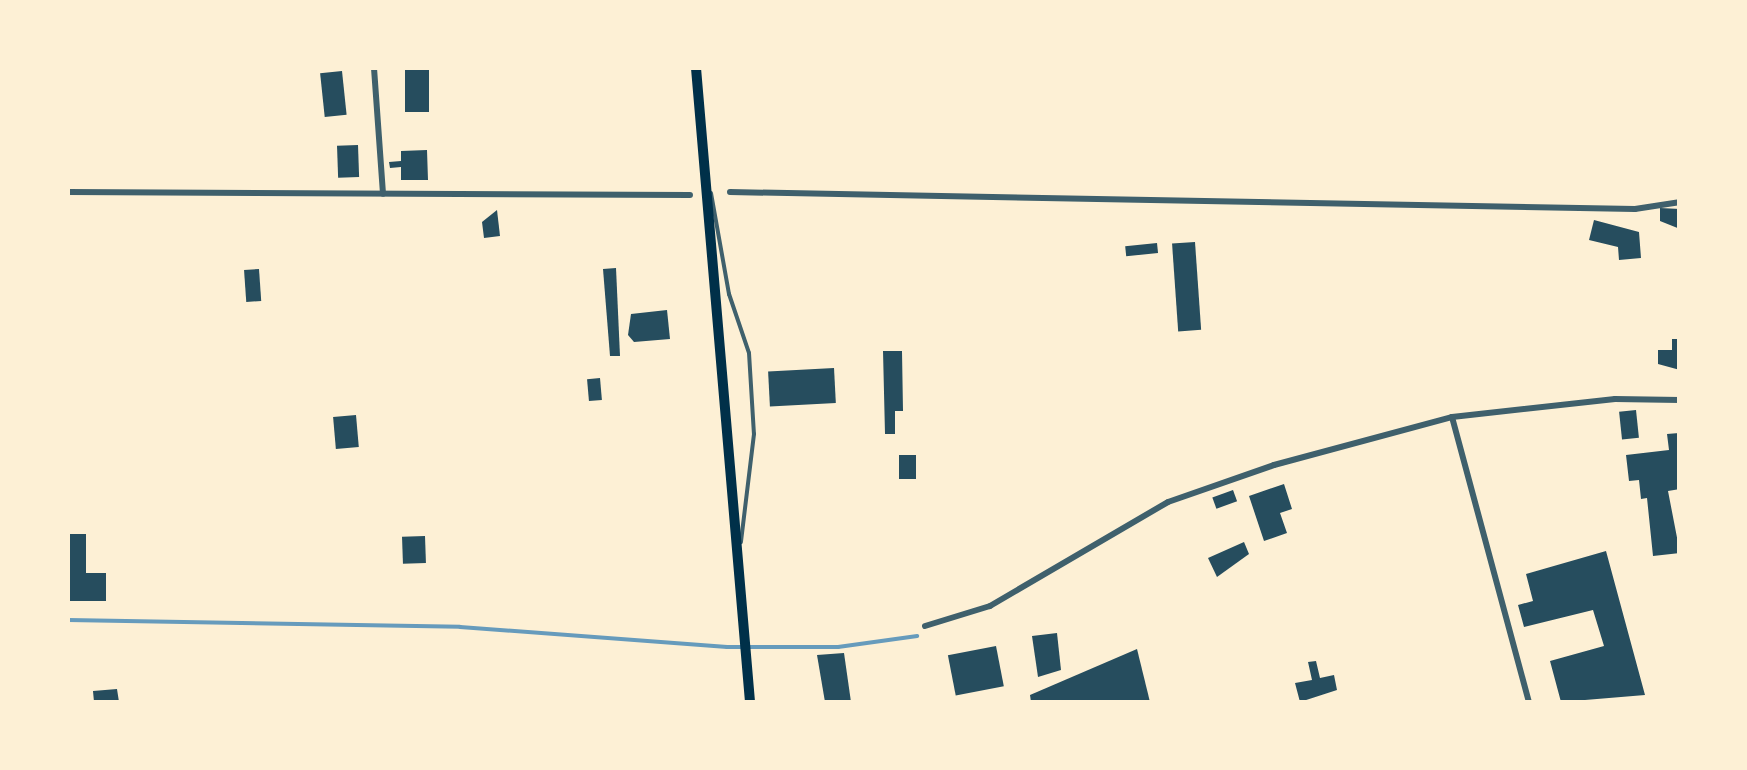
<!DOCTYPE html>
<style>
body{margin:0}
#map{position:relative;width:1747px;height:770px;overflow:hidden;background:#fdf0d5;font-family:"Zilla Slab",serif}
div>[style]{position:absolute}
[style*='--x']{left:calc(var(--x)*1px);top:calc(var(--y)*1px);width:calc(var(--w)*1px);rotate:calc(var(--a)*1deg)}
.stream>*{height:4px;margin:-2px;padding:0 2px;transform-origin:2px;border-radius:2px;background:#669bbc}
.building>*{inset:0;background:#264d5e;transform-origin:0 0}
.service>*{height:4px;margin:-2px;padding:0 2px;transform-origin:2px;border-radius:2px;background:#3f606c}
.minor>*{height:6px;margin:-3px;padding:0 3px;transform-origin:3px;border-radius:3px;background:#3f606c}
.trunk>*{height:10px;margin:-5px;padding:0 5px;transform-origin:5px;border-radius:5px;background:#003049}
span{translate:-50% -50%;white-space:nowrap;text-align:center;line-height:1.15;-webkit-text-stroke:8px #fdf0d5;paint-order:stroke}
.frame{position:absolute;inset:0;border:70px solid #fdf0d5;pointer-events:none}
</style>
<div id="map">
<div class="stream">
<i style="--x:68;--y:620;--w:392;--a:1"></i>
<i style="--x:460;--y:627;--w:268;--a:4.3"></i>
<i style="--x:727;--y:647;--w:111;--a:0"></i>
<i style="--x:838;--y:647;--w:80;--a:-7.9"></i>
</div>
<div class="building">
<i style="left:405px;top:68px;width:24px;height:44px"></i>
<i style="left:342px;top:71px;width:44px;height:22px;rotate:84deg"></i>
<i style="left:358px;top:145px;width:32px;height:21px;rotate:88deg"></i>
<i style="clip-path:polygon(427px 150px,428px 180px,401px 180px,401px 167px,390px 168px,389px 162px,401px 161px,401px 151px)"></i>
<i style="clip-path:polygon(1660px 208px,1680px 209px,1680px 229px,1660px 221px)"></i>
<i style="clip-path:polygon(497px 210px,500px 236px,484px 238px,482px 222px)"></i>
<i style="clip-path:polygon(1594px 220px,1639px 232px,1641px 258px,1619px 260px,1618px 247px,1589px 240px)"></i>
<i style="left:1195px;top:242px;width:88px;height:23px;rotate:86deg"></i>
<i style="left:1157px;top:243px;width:10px;height:32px;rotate:84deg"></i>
<i style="clip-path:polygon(616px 268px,620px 356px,610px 356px,603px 269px)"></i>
<i style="left:259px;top:269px;width:32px;height:15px;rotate:86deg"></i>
<i style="clip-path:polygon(667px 310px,670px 339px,634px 342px,628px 335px,631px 314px)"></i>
<i style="clip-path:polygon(1672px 339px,1680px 339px,1680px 370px,1658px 364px,1658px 350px,1672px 350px)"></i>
<i style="clip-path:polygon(883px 351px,902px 351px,903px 411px,895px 411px,895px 434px,885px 434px)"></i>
<i style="left:834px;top:368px;width:35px;height:66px;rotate:87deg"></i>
<i style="left:600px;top:378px;width:22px;height:13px;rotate:85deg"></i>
<i style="left:1636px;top:410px;width:28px;height:17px;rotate:84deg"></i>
<i style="left:356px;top:415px;width:32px;height:23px;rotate:85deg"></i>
<i style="clip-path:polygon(1679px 433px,1680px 489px,1668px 491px,1680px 553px,1653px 556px,1647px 498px,1641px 499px,1639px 480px,1629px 481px,1626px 455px,1669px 450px,1667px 434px)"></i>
<i style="left:899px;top:455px;width:17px;height:24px"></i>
<i style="clip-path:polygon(1284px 484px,1292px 509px,1280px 513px,1287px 533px,1264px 541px,1249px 496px)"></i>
<i style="left:1233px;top:490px;width:12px;height:22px;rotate:70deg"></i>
<i style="clip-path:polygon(68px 534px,86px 534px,86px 573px,106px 573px,106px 601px,68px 601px)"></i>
<i style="left:425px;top:536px;width:27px;height:23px;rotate:88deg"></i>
<i style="clip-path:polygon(1244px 542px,1249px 554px,1217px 577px,1208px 558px)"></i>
<i style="clip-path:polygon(1606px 551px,1645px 695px,1561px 702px,1550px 661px,1604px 646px,1593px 610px,1524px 627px,1518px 605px,1533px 601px,1526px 574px)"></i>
<i style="clip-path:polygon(1057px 633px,1061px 670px,1038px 677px,1032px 636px)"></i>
<i style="left:996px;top:646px;width:41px;height:49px;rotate:79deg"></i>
<i style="clip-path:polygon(1137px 649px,1150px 702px,1031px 702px,1030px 695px)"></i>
<i style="clip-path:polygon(844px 653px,851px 702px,825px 702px,817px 655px)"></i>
<i style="clip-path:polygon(1316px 661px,1320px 678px,1334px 675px,1337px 690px,1300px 702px,1295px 683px,1312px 680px,1308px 662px)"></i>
<i style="clip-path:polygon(117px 689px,119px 702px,94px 702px,93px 691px)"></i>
</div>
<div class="service">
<i style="--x:711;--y:193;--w:103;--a:79.9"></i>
<i style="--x:729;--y:294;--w:62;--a:71.3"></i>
<i style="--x:749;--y:353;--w:81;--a:86.5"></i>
<i style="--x:754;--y:434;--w:109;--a:96.9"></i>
</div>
<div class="minor">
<i style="--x:374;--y:68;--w:126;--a:85.9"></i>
<i style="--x:68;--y:192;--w:622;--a:0.28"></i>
<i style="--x:730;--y:192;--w:905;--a:1.08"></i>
<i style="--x:1635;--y:209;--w:46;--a:-8.8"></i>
<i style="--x:1452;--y:417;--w:295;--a:74.9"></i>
<i style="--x:925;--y:626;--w:68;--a:-17.1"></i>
<i style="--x:990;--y:606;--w:206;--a:-30.3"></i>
<i style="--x:1168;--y:502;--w:112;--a:-19.2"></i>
<i style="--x:1274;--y:465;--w:184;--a:-15.1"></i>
<i style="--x:1452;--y:417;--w:164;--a:-6.3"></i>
<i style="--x:1615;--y:399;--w:65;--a:0.9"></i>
</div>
<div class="trunk">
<i style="--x:696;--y:68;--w:636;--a:85.13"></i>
</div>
<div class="frame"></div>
</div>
